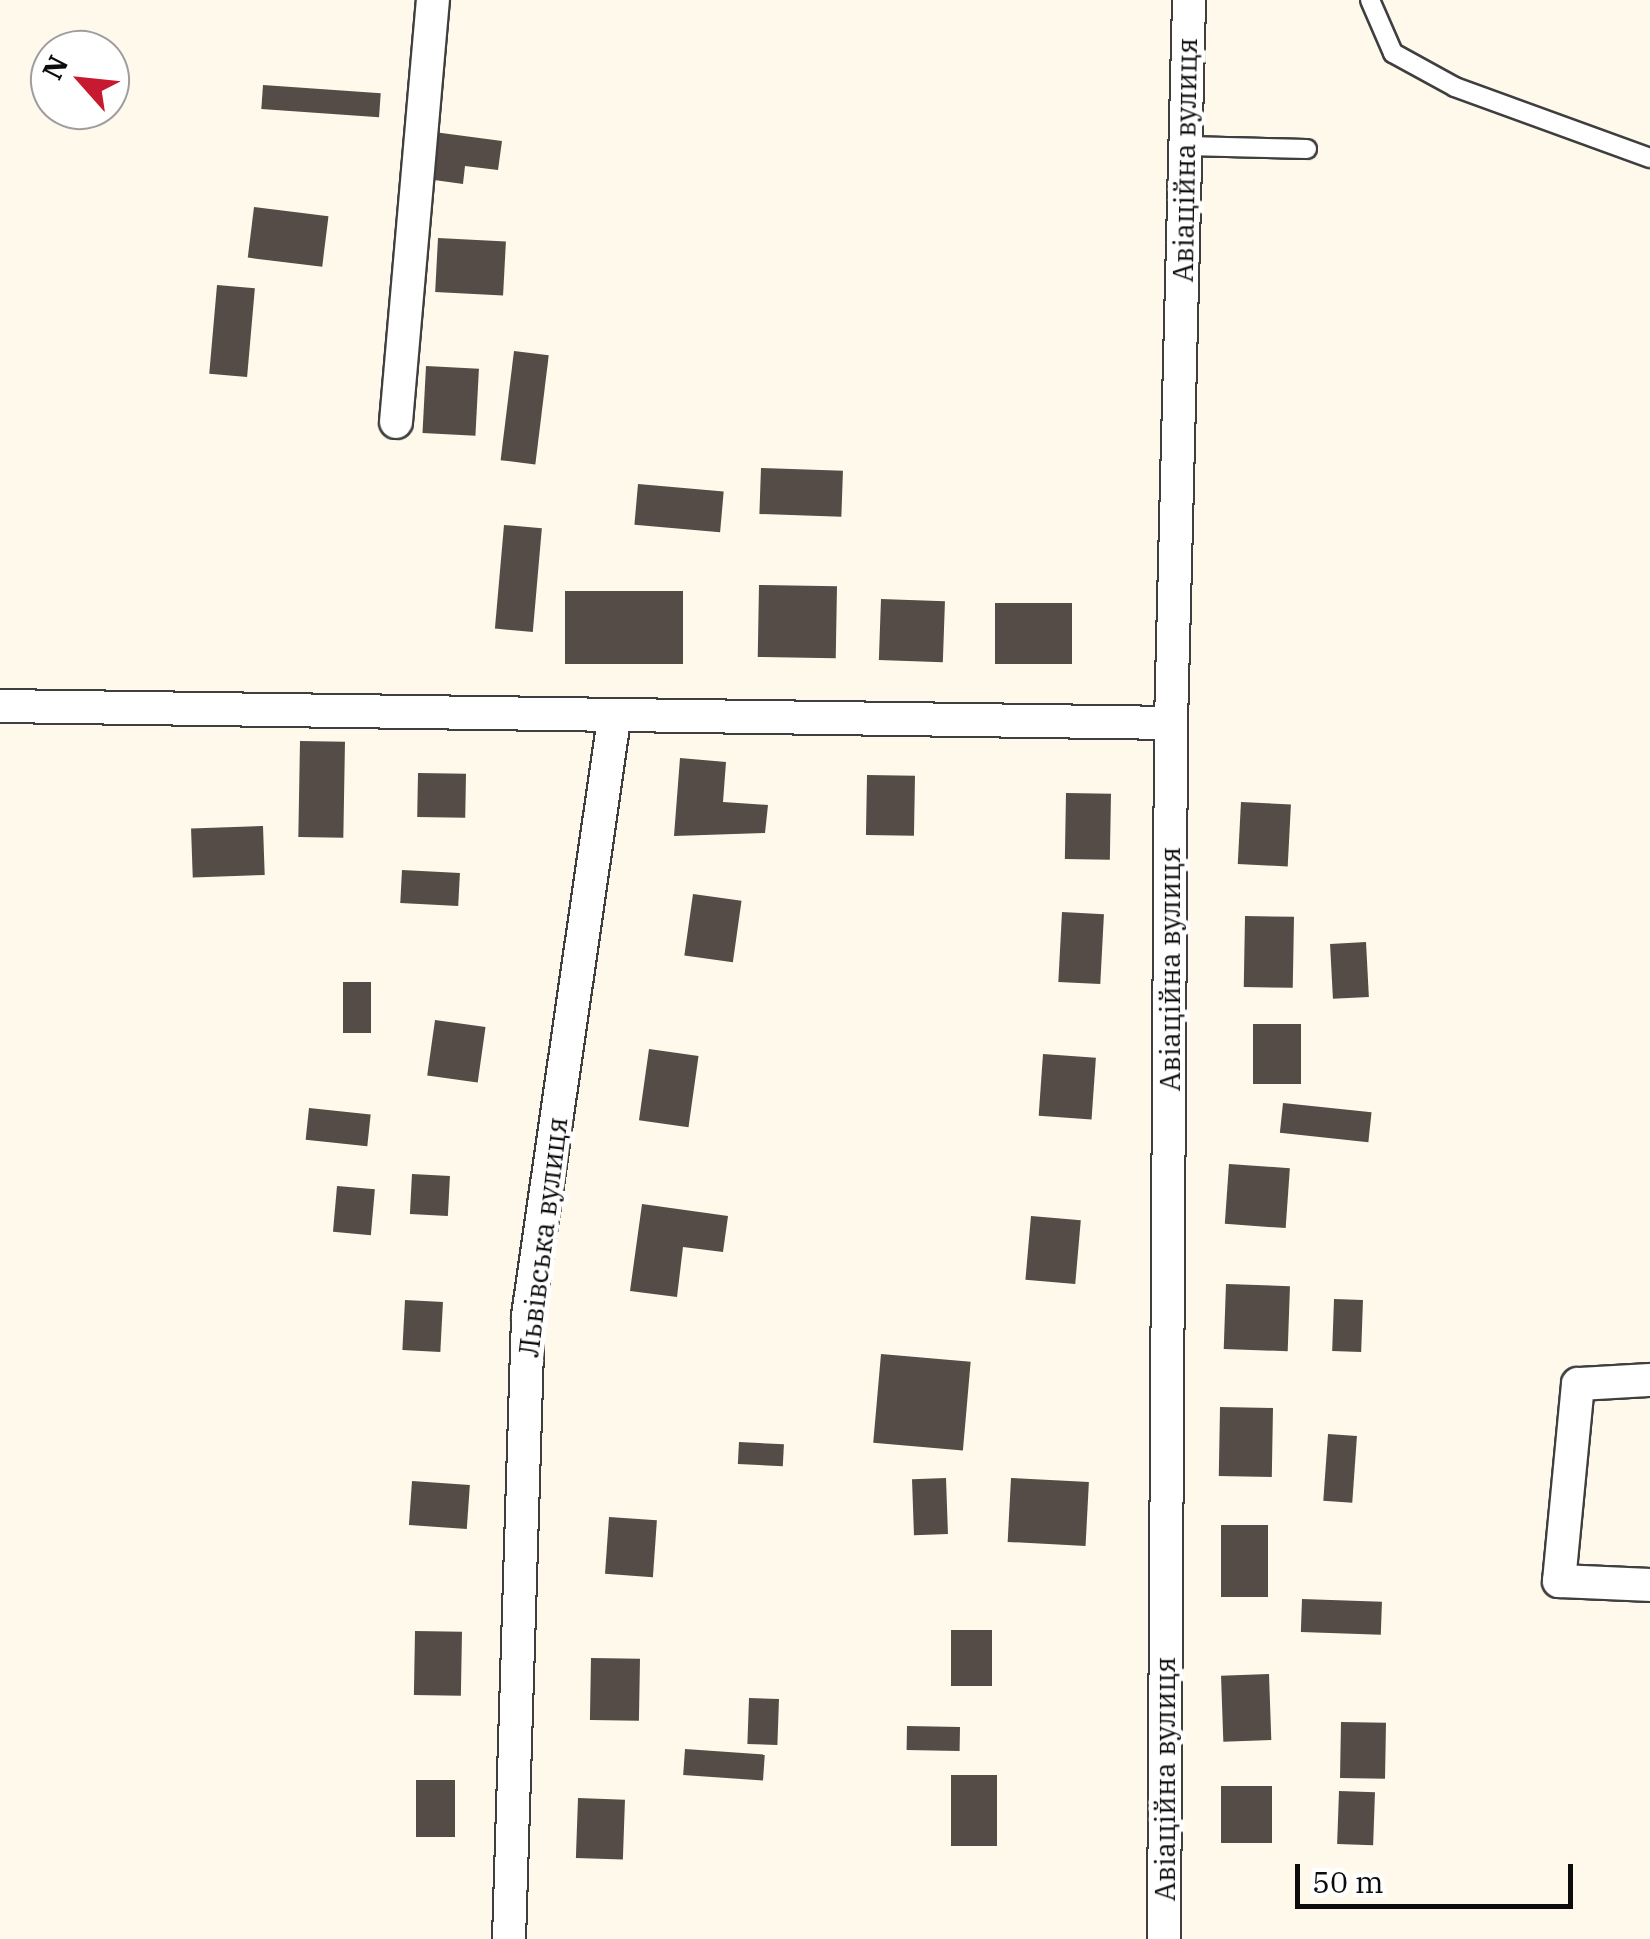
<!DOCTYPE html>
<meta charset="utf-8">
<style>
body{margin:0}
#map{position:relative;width:1650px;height:1939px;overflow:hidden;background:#fff9eb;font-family:"IBM Plex Serif",serif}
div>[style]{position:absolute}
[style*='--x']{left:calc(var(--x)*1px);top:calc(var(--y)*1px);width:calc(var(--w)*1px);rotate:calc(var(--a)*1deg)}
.building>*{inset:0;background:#554c47;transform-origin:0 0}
.roads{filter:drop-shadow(2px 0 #3f3f3f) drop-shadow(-2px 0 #3f3f3f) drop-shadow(0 2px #3f3f3f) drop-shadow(0 -2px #3f3f3f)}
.service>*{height:18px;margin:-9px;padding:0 9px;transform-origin:9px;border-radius:9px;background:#fff}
.minor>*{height:32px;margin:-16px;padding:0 16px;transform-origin:16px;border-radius:16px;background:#fff}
span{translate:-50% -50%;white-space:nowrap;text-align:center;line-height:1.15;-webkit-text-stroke:10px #fff;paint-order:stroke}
.street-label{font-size:28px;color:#0c0c0c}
.north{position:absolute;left:30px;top:30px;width:100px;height:100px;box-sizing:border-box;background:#fff;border:2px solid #9e9e9e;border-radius:50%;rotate:297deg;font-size:28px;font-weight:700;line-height:40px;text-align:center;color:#0c0c0c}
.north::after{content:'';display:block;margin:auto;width:35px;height:45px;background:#c7192f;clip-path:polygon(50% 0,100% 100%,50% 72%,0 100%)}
.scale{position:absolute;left:1295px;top:1864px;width:278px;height:45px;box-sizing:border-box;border:5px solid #0c0c0c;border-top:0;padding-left:12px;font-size:30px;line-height:35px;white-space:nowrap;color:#0c0c0c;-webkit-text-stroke:8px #fff;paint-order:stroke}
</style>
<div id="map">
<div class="building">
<i style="left:263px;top:85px;width:118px;height:24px;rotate:4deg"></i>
<i style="clip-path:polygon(434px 132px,502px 141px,498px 170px,465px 166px,463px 184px,427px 179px)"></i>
<i style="left:254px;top:207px;width:75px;height:51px;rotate:7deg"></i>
<i style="left:438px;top:238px;width:68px;height:54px;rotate:3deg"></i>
<i style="left:217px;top:285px;width:38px;height:89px;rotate:5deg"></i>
<i style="left:514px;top:351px;width:35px;height:110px;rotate:7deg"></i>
<i style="left:426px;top:366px;width:53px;height:67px;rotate:3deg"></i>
<i style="left:761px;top:468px;width:82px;height:46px;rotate:2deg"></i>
<i style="left:638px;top:484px;width:86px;height:41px;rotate:5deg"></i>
<i style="left:504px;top:525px;width:38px;height:104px;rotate:5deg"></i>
<i style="left:759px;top:585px;width:78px;height:72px;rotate:1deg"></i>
<i style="left:565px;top:591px;width:118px;height:73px"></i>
<i style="left:881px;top:599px;width:64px;height:61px;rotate:2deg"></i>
<i style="left:995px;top:603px;width:77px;height:61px"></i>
<i style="left:300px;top:741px;width:45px;height:96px;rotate:1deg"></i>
<i style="clip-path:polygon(680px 758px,726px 762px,723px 802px,768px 805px,765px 833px,674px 836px)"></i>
<i style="left:418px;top:773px;width:48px;height:44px;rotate:1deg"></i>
<i style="left:867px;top:775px;width:48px;height:60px;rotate:1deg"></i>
<i style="left:1066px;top:793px;width:45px;height:66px;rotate:1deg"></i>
<i style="left:1241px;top:802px;width:50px;height:62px;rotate:3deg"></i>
<i style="left:263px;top:826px;width:49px;height:72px;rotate:88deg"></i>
<i style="left:402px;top:870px;width:58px;height:33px;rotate:3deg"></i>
<i style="left:693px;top:894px;width:49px;height:62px;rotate:8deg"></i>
<i style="left:1062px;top:912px;width:42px;height:70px;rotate:3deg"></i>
<i style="left:1245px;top:916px;width:49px;height:71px;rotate:1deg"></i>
<i style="left:1366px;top:942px;width:55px;height:36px;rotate:87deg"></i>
<i style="left:343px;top:982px;width:28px;height:51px"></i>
<i style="left:435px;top:1020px;width:51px;height:56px;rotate:8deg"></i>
<i style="left:1253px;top:1024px;width:48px;height:60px"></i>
<i style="left:649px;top:1049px;width:50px;height:72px;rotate:8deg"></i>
<i style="left:1043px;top:1054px;width:53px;height:62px;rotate:4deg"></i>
<i style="left:1283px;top:1103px;width:89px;height:30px;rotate:6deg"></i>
<i style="left:309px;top:1108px;width:62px;height:32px;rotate:6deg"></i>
<i style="left:1229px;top:1164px;width:61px;height:60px;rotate:4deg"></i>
<i style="left:412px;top:1174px;width:38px;height:40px;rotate:3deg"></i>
<i style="left:337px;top:1186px;width:38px;height:46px;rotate:5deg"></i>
<i style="clip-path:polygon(642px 1204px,728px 1216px,723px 1252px,683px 1247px,677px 1297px,630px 1291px)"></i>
<i style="left:1031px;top:1216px;width:50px;height:64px;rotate:5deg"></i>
<i style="left:1226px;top:1284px;width:64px;height:65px;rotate:2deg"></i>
<i style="left:1334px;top:1299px;width:29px;height:52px;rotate:2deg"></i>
<i style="left:405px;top:1300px;width:38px;height:50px;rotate:3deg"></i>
<i style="left:881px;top:1354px;width:90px;height:89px;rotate:5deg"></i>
<i style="left:1220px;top:1407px;width:53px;height:69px;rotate:1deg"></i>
<i style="left:1328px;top:1434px;width:29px;height:67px;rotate:4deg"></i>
<i style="left:739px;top:1442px;width:45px;height:22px;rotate:3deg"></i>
<i style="left:946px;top:1478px;width:56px;height:34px;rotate:88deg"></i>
<i style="left:1011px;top:1478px;width:78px;height:64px;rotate:3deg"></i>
<i style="left:412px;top:1481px;width:58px;height:44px;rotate:4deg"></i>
<i style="left:609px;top:1517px;width:48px;height:57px;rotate:4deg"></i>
<i style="left:1268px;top:1525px;width:72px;height:47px;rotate:90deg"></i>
<i style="left:1302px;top:1599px;width:80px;height:33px;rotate:2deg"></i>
<i style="left:992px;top:1630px;width:56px;height:41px;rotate:90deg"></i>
<i style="left:415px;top:1631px;width:47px;height:64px;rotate:1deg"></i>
<i style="left:591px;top:1658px;width:49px;height:62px;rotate:1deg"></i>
<i style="left:1269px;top:1674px;width:66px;height:48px;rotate:88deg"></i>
<i style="left:749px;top:1698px;width:30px;height:46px;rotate:2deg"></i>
<i style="left:1341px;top:1722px;width:45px;height:56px;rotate:1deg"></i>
<i style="left:907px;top:1726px;width:53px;height:24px;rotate:1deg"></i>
<i style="left:685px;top:1749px;width:80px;height:26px;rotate:4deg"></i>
<i style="left:951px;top:1775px;width:46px;height:71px"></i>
<i style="left:416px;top:1780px;width:39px;height:57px"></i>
<i style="left:1221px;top:1786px;width:51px;height:57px"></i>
<i style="left:1339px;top:1791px;width:36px;height:53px;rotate:2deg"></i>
<i style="left:578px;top:1798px;width:47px;height:60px;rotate:2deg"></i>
</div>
<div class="roads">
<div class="service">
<i style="--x:1370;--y:0;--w:58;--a:66.5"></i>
<i style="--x:1393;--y:53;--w:71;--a:28.7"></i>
<i style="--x:1455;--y:87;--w:208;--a:20"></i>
<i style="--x:1186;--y:146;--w:121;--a:1.4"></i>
</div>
<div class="minor">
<i style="--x:396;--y:422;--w:424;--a:-85"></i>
<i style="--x:0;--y:706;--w:1171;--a:0.83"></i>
<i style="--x:1650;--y:1380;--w:72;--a:176.8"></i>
<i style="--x:1578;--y:1384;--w:198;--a:95.5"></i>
<i style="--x:1559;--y:1581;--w:91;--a:2.5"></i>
<i style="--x:509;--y:1939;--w:623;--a:-88.25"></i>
<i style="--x:528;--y:1316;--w:603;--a:-81.8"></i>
<i style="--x:1164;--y:1939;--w:1216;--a:-89.67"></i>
<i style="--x:1171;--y:723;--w:723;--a:-88.57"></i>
</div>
</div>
<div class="street-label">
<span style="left:1185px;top:160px;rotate:-89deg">Авіаційна вулиця</span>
<span style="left:1170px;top:969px;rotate:-90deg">Авіаційна вулиця</span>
<span style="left:543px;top:1237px;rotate:-83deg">Львівська вулиця</span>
<span style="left:1165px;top:1779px;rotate:-90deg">Авіаційна вулиця</span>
</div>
<div class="north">N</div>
<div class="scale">50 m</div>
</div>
